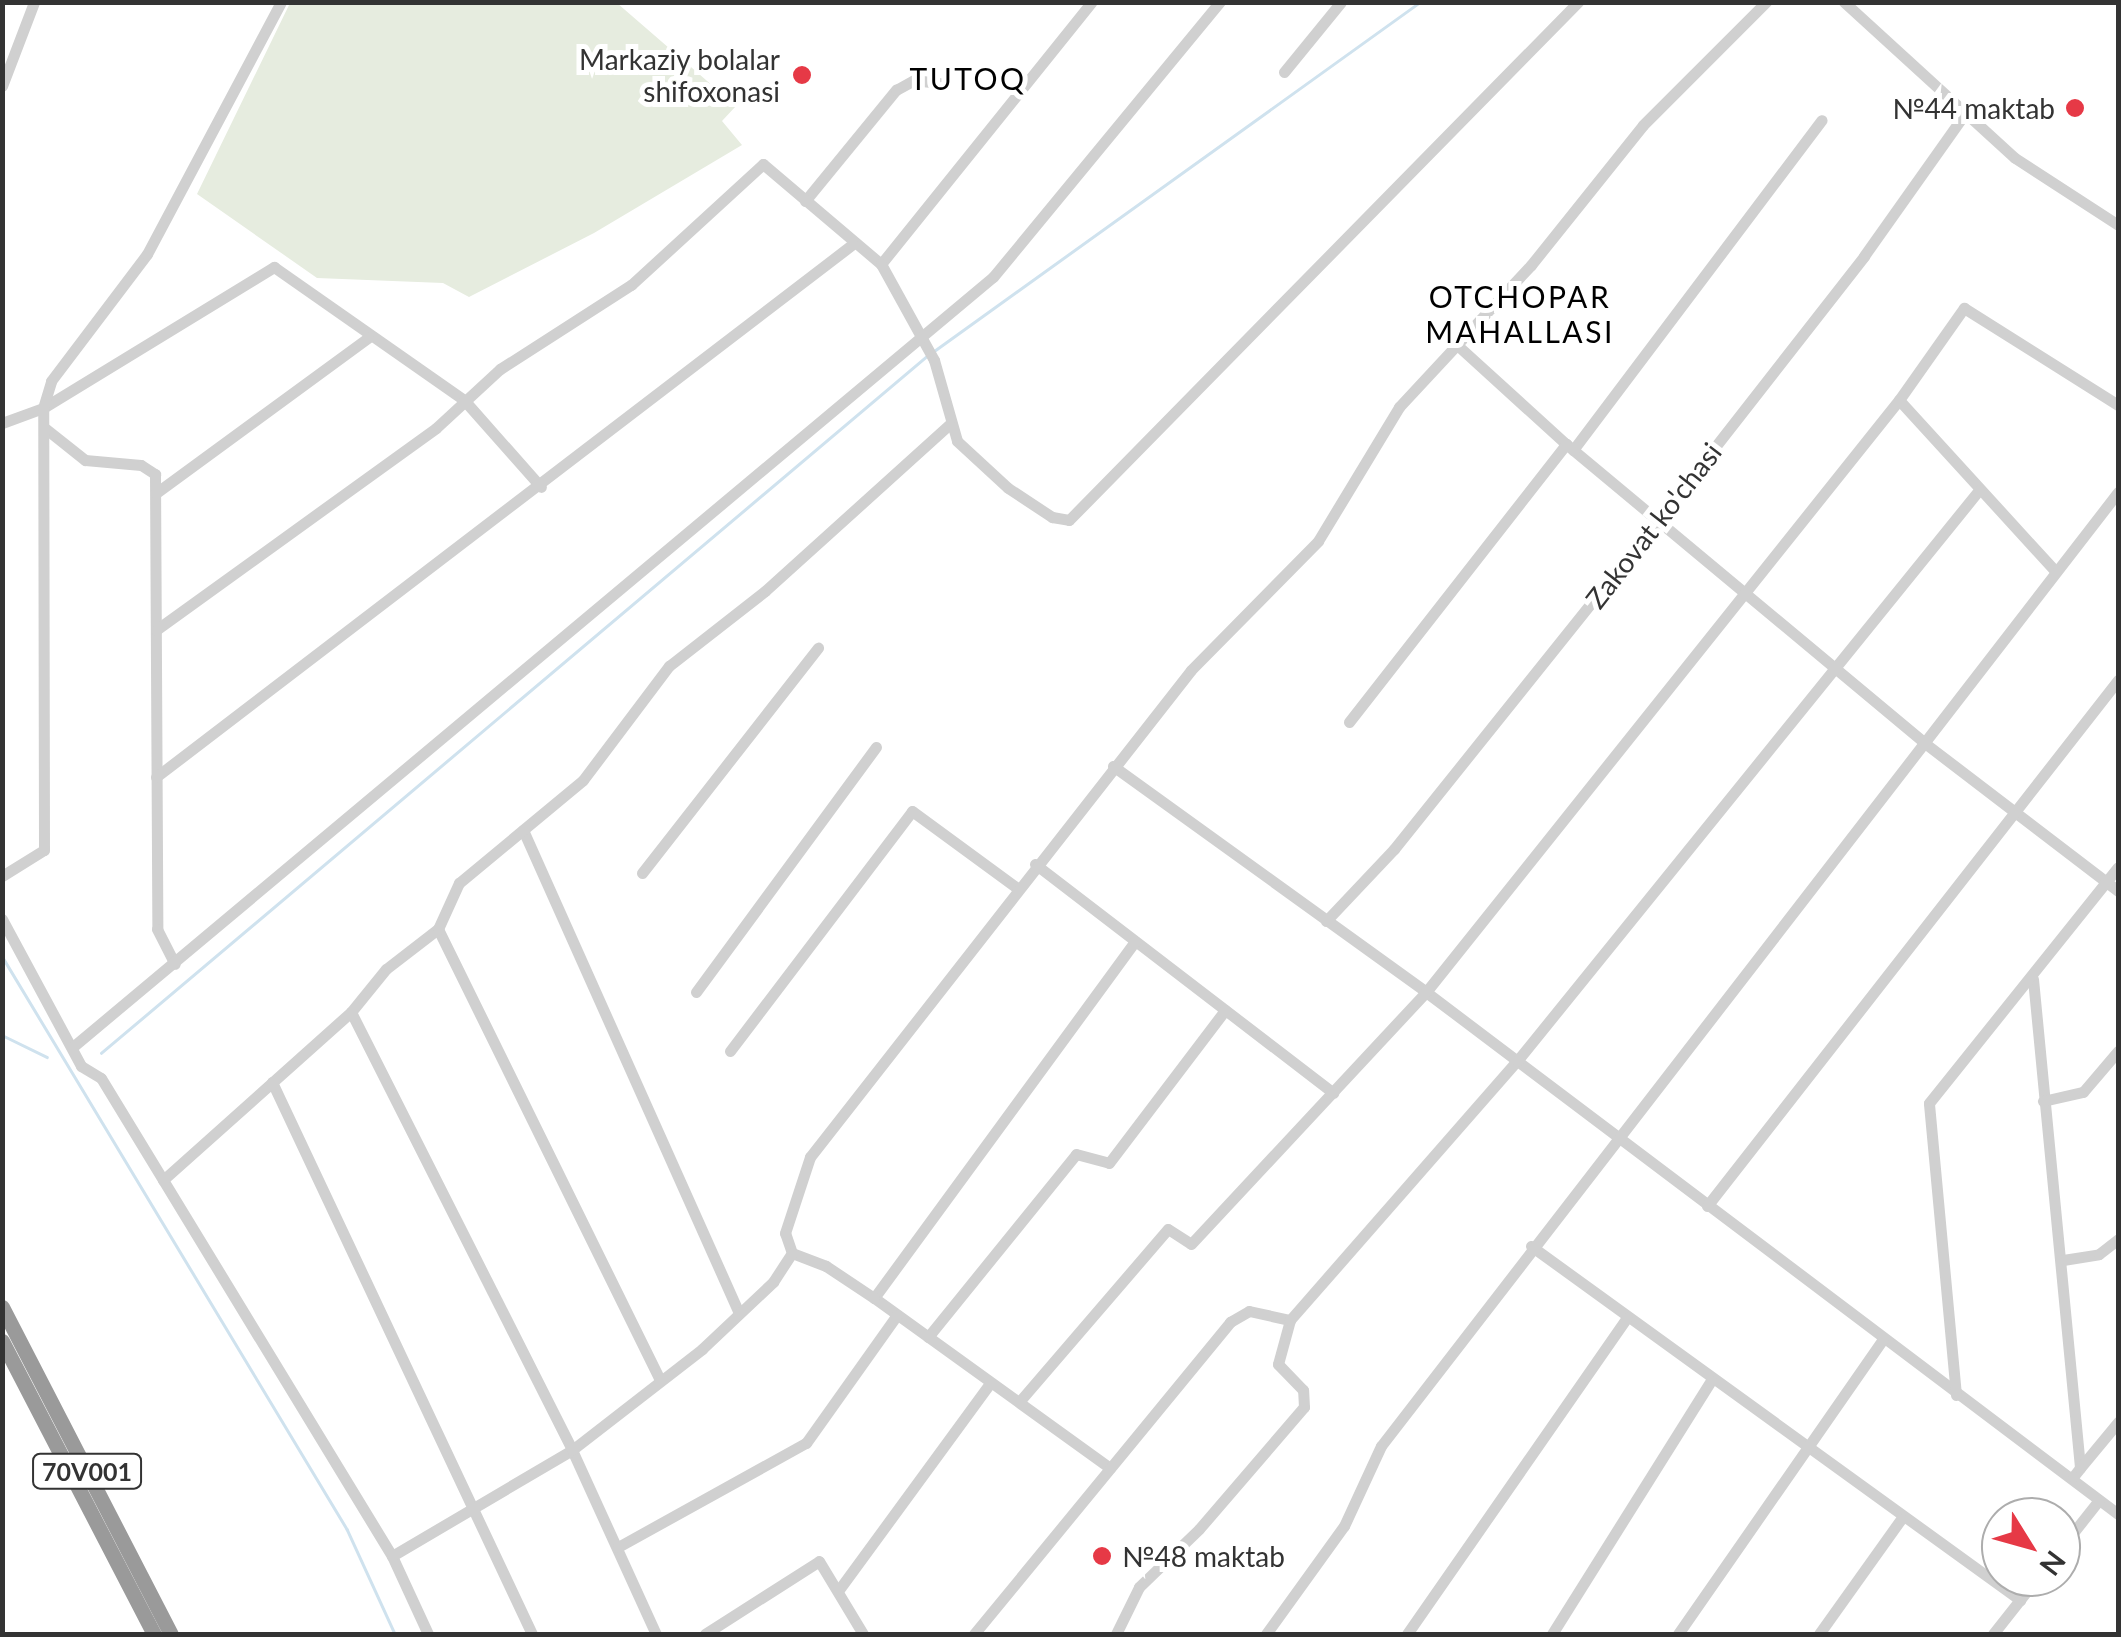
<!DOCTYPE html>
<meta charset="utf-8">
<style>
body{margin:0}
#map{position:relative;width:2121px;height:1637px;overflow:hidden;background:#fff;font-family:Lato,sans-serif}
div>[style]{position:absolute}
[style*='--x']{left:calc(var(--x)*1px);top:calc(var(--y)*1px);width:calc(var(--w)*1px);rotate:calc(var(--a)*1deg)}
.green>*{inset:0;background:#e6ecdf}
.stream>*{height:2.5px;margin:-1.25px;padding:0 1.25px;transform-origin:1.25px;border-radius:1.25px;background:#cfe2ee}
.minor>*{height:11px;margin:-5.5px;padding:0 5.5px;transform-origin:5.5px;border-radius:5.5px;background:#d0d0d0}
.highway>*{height:15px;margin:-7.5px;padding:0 7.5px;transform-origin:7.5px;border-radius:7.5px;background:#9a9a9a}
.dots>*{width:28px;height:28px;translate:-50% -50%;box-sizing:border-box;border:5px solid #fff;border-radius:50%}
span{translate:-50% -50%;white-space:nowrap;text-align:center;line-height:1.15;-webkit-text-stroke:10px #fff;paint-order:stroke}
.shield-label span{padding:2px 8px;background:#fff;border:2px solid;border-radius:8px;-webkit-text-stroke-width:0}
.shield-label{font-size:25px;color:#333;font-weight:700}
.poi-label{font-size:28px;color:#333}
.right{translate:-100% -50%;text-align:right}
.left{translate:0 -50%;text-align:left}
.street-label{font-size:28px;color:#333}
.neighbourhood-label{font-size:30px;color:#000;letter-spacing:2.5px}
.frame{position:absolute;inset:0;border:5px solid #333;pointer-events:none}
.north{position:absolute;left:1981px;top:1497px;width:100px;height:100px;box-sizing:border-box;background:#fff;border:2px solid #adadad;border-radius:50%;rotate:127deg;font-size:28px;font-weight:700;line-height:40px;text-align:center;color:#333}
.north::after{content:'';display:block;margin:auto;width:35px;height:45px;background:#e63946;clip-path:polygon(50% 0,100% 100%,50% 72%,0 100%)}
</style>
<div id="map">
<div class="green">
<i style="clip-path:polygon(290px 3px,617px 3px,736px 106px,722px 121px,742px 145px,594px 233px,469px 297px,443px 283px,317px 278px,197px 194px)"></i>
</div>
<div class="stream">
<i style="--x:934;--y:351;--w:598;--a:-35.68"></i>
<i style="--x:2;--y:956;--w:669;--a:58.95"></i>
<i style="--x:347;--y:1529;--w:115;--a:65.4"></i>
<i style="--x:2;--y:1035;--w:50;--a:26.1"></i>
<i style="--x:101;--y:1053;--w:1081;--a:-40.16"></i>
</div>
<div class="minor">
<i style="--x:1844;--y:2;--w:231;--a:42.4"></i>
<i style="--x:2015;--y:158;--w:123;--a:33"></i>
<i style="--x:1284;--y:72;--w:90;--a:-50.8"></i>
<i style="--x:2;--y:86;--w:90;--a:-69.1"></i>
<i style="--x:805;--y:201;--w:144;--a:-50.7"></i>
<i style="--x:896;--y:90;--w:21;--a:-29"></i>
<i style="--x:914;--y:80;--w:33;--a:7"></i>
<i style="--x:881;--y:264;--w:336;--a:-51.2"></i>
<i style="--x:1456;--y:344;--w:149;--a:42.3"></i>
<i style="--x:1566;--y:444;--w:464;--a:39.8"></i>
<i style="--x:1922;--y:741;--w:247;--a:37.4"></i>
<i style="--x:1899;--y:400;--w:231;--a:47.6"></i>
<i style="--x:2;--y:423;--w:44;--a:-20.1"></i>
<i style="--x:43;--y:408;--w:271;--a:-31.4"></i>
<i style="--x:274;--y:267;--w:232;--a:35"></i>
<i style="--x:464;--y:400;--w:116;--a:48.5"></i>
<i style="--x:46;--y:429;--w:50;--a:38.5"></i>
<i style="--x:85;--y:460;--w:56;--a:5.1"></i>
<i style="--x:141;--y:465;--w:17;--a:33"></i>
<i style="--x:155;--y:474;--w:455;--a:89.7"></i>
<i style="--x:157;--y:929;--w:39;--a:63"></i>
<i style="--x:1573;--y:450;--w:413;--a:-53"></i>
<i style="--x:156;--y:493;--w:263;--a:-36.2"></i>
<i style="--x:156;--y:630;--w:345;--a:-35.8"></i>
<i style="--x:436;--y:428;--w:87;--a:-42.7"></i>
<i style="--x:500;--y:369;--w:156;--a:-32.7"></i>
<i style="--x:631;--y:285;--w:179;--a:-42.5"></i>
<i style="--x:763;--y:164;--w:155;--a:40.3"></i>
<i style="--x:881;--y:264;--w:110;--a:61.1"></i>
<i style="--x:934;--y:360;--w:84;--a:74.1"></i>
<i style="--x:957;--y:441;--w:69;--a:42.7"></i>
<i style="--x:1008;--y:488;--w:53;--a:33.4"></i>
<i style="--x:1052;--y:517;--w:17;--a:10"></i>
<i style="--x:1069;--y:520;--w:726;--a:-45.5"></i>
<i style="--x:1349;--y:722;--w:353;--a:-52"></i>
<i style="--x:1113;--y:766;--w:386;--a:35.8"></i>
<i style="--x:1426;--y:992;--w:867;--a:37.03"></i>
<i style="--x:156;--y:777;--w:877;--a:-37.41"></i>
<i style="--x:523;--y:830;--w:529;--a:65.91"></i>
<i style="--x:1035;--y:864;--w:376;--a:37.5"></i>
<i style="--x:642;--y:873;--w:286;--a:-52"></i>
<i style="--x:2;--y:876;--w:49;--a:-31.8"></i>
<i style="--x:44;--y:850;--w:442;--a:-90.1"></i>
<i style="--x:43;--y:408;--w:28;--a:-73"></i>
<i style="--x:51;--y:381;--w:159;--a:-52.9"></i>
<i style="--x:147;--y:254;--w:285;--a:-62"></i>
<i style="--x:2;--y:919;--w:167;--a:61.7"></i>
<i style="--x:81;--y:1066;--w:23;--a:31"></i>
<i style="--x:101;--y:1078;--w:560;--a:58.67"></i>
<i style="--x:392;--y:1556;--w:86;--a:65.2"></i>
<i style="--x:1326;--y:921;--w:99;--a:-46.6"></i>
<i style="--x:1394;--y:849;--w:422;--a:-51.3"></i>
<i style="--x:1658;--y:520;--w:335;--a:-52"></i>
<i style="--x:1864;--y:256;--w:173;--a:-54.7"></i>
<i style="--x:438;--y:929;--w:503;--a:63.79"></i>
<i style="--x:2033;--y:979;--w:491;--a:84.5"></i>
<i style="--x:2080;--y:1468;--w:11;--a:128"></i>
<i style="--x:696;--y:992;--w:304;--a:-53.7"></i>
<i style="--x:351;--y:1012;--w:491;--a:63.2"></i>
<i style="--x:572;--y:1450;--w:202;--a:65.5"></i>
<i style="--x:75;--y:1045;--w:1197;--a:-39.92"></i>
<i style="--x:993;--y:277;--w:357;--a:-50.5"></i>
<i style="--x:730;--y:1051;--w:301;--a:-52.8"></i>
<i style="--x:912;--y:811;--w:129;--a:36.2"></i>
<i style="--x:272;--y:1082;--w:610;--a:64.78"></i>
<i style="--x:2043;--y:1101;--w:41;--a:-12.7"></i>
<i style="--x:2083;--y:1092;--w:54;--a:-49.5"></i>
<i style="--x:163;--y:1180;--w:252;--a:-41.8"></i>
<i style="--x:351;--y:1012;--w:55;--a:-50.9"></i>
<i style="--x:386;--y:969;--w:66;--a:-37.6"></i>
<i style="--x:438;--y:929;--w:51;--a:-65.5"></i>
<i style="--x:459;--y:883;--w:161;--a:-39.7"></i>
<i style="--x:583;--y:780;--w:143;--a:-53"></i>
<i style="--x:669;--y:666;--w:122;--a:-38"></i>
<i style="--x:765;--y:591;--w:248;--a:-42.1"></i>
<i style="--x:1707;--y:1206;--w:668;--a:-52"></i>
<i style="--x:1531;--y:1246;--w:604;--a:35.9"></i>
<i style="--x:2063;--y:1260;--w:36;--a:-9"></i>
<i style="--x:2099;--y:1254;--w:24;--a:-38"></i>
<i style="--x:874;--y:1298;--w:442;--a:-53.8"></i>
<i style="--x:928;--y:1337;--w:235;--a:-51"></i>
<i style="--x:1076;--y:1154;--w:34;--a:15"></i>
<i style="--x:1109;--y:1163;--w:192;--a:-52.8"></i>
<i style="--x:1956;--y:1395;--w:293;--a:-95.3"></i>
<i style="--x:1929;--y:1103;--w:302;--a:-51.3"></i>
<i style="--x:1019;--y:1402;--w:228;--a:-49.3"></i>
<i style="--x:1168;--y:1229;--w:27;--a:33"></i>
<i style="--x:1191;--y:1244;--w:345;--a:-47"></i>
<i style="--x:1426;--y:992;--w:758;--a:-51.38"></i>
<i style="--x:1899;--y:400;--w:113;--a:-54.8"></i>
<i style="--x:1964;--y:308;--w:182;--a:32.2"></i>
<i style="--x:1110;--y:1468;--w:291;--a:-144.2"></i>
<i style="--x:874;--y:1298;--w:58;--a:-146.3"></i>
<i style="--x:826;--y:1266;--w:36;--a:-159"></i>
<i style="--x:792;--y:1253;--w:21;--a:-109"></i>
<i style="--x:785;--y:1233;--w:80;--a:-71.8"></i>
<i style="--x:810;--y:1157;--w:618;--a:-51.96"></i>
<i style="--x:1191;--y:670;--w:181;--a:-45.4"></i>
<i style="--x:1318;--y:541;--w:157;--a:-58.8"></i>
<i style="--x:1399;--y:407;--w:194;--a:-47.1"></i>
<i style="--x:1531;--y:265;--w:179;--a:-51.3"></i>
<i style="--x:1643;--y:125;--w:174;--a:-45"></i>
<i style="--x:2080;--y:1468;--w:60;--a:-50.4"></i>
<i style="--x:618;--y:1547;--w:215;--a:-29"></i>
<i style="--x:806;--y:1443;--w:157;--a:-54.6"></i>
<i style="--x:2061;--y:1548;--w:61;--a:-51.6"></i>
<i style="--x:392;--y:1556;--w:209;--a:-30.5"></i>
<i style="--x:572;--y:1450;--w:165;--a:-37.8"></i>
<i style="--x:702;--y:1349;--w:98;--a:-43.3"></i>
<i style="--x:773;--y:1282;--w:35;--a:-57"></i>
<i style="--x:838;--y:1591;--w:258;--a:-53.8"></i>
<i style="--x:705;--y:1634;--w:135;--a:-32.6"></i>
<i style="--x:819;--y:1561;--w:85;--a:58.9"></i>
<i style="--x:974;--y:1634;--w:404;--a:-50.6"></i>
<i style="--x:1230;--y:1322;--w:22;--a:-30"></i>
<i style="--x:1249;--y:1311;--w:42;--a:12.4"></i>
<i style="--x:1116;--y:1634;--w:52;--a:-63.9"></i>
<i style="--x:1139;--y:1587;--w:83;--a:-44"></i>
<i style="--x:1199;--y:1529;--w:161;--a:-49.3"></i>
<i style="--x:1304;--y:1407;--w:17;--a:-93"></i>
<i style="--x:1303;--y:1390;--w:36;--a:-134"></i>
<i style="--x:1278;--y:1364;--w:46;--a:-74.7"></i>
<i style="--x:1290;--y:1320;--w:344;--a:-48.8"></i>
<i style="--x:1517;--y:1061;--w:734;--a:-51.02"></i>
<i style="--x:1266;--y:1634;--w:133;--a:-54.2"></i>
<i style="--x:1344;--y:1526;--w:88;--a:-65.2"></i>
<i style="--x:1381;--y:1446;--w:1206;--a:-52.31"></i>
<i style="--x:1407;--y:1634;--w:385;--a:-55.2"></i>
<i style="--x:1552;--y:1634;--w:299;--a:-57.9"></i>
<i style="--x:1678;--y:1634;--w:358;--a:-55.2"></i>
<i style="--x:1819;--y:1634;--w:141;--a:-54.5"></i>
<i style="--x:1993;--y:1634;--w:73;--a:-51.7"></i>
</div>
<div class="highway">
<i style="--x:2;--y:1307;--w:368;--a:62.7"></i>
<i style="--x:2;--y:1341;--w:330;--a:62.6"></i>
</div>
<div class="dots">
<i style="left:802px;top:75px;background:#e63946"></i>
<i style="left:2075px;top:108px;background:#e63946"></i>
<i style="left:1102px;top:1556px;background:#e63946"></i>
</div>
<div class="shield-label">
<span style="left:87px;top:1471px">70V001</span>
</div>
<div class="poi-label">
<span class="right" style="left:780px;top:75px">Markaziy bolalar<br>shifoxonasi</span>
<span class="right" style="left:2055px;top:108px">№44 maktab</span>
<span class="left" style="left:1122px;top:1556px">№48 maktab</span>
</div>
<div class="street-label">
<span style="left:1653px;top:525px;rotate:-52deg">Zakovat ko'chasi</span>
</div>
<div class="neighbourhood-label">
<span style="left:968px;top:78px">TUTOQ</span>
<span style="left:1520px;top:313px">OTCHOPAR<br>MAHALLASI</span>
</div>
<div class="frame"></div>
<div class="north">N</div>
</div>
